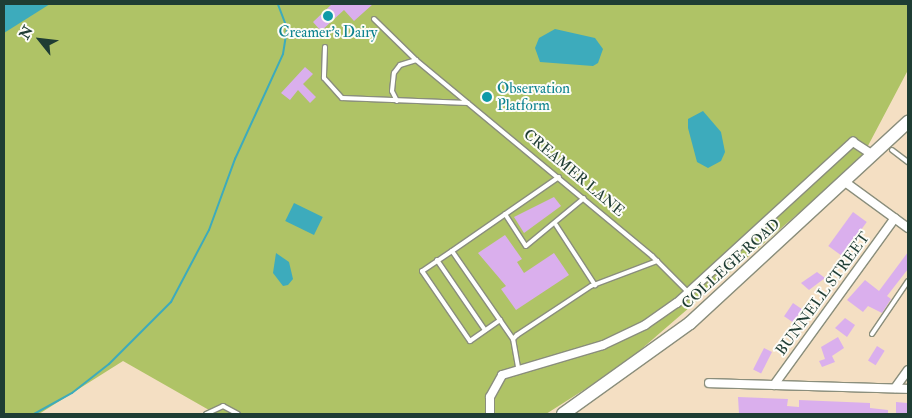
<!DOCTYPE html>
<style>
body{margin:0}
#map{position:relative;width:912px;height:418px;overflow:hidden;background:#f4dfc3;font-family:"IM FELL Double Pica",serif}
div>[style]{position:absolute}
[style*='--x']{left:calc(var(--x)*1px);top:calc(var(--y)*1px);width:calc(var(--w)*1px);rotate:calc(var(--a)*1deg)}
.green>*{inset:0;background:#afc366}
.water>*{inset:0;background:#3dabbc;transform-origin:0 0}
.stream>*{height:2px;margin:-1px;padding:0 1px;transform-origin:1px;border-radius:1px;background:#3dabbc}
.building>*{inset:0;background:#daafed;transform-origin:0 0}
.roads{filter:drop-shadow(1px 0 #8a8e7c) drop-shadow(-1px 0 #8a8e7c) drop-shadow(0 1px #8a8e7c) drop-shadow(0 -1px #8a8e7c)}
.service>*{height:4px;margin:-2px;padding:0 2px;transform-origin:2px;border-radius:2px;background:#fff}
.minor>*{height:8px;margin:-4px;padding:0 4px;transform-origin:4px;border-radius:4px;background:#fff}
.primary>*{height:12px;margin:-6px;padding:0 6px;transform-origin:6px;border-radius:6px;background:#fff}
.dots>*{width:14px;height:14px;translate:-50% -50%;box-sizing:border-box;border:2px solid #fdfcf7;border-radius:50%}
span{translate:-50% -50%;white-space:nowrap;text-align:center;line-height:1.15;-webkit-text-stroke:4px #fdfcf7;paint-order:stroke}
.culture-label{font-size:15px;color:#0d838f}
.left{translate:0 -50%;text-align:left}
.street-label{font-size:15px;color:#1f3d34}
.frame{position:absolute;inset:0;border:5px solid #1f3d34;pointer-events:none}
.north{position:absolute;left:15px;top:15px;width:50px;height:50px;-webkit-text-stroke:4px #fdfcf7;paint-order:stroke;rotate:299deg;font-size:14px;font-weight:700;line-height:20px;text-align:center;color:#1f3d34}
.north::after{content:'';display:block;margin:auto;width:18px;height:22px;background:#1f3d34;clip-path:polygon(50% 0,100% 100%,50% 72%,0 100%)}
</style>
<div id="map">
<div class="green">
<i style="clip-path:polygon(4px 4px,908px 4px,908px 70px,861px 159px,623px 365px,546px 414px,216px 414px,123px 361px,39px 414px,4px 414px)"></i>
</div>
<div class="water">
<i style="clip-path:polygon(4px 4px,50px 4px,4px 33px)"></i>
<i style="clip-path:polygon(555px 29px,595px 38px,603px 49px,598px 63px,593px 66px,540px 62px,535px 48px,539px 38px)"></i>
<i style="clip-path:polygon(703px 111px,721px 132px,725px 152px,721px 161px,708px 168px,697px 162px,688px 128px,688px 119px)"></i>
<i style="left:294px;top:203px;width:32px;height:20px;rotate:26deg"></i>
<i style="clip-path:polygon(276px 253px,289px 262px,293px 279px,288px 285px,283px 286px,273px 273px)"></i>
</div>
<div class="stream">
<i style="--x:34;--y:414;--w:43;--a:-28.9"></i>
<i style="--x:72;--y:393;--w:47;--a:-38.1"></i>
<i style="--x:109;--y:364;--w:88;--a:-45"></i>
<i style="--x:171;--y:302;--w:81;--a:-62.2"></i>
<i style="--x:209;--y:230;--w:76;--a:-69.9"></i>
<i style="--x:235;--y:159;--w:115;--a:-65.4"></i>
<i style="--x:283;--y:54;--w:26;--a:-81"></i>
<i style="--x:287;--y:28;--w:26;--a:-111"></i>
</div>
<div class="building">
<i style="clip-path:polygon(332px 4px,373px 4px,354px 21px,344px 10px,321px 31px,313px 22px)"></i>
<i style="clip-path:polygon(305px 67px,313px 74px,303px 84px,316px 97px,310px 103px,298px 90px,290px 100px,281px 93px)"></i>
<i style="clip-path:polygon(554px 197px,561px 206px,524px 233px,514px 217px)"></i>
<i style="left:853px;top:212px;width:17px;height:42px;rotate:36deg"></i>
<i style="clip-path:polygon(505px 235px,522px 259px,517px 262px,524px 273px,554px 253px,569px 275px,516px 310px,501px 289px,506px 286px,478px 253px)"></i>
<i style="clip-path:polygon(908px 252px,908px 269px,887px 296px,891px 299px,882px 313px,868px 306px,863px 312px,847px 300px,865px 280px,879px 291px)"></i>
<i style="clip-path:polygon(817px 272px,825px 278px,809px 290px,801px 283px)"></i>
<i style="left:793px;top:303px;width:11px;height:16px;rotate:34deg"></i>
<i style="clip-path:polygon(845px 318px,855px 325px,847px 337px,835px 328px)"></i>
<i style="clip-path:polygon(838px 337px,844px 348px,832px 356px,835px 362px,822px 367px,819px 361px,825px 359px,821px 347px)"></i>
<i style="left:877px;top:346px;width:9px;height:17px;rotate:32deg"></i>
<i style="left:764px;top:348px;width:9px;height:24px;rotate:27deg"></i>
<i style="clip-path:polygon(738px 397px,788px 399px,787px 406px,799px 407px,799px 400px,870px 403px,870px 408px,888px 410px,888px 414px,739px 414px)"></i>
<i style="clip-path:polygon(896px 402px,907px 403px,908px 414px,896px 414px)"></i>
</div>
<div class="roads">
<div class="service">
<i style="--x:374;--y:19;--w:59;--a:44.3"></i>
<i style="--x:416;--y:60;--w:307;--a:39.7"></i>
<i style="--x:652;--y:256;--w:51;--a:45"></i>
<i style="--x:325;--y:47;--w:31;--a:92"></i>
<i style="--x:324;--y:78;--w:27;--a:48"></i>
<i style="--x:342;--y:98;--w:126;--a:2.3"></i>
<i style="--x:397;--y:101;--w:11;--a:-117"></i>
<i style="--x:392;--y:91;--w:18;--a:-84"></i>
<i style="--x:394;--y:73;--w:10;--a:-53"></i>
<i style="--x:400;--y:65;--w:17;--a:-17"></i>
<i style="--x:892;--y:150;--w:20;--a:37"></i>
<i style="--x:505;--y:214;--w:38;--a:57"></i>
<i style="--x:526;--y:246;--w:75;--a:-39.6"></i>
<i style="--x:556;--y:225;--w:72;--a:57"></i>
<i style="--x:452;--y:251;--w:36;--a:146"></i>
<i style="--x:422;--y:271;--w:85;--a:55.6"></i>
<i style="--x:470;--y:341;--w:37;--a:-35"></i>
<i style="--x:437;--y:260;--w:85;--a:55.6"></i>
<i style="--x:872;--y:334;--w:64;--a:-55.8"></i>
<i style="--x:513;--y:339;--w:107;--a:-124.7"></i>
<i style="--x:452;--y:251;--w:130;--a:-34.7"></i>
<i style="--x:518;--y:367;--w:28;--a:-100"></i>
<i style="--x:513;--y:339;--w:6;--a:-45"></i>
<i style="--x:517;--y:335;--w:89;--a:-33.5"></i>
<i style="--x:591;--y:286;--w:71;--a:-20.7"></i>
<i style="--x:206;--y:414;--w:19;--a:-25"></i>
<i style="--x:223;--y:406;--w:17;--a:28"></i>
</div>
<div class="minor">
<i style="--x:845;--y:182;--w:78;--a:36.1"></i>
<i style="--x:709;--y:383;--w:199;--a:1.7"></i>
<i style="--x:774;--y:385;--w:206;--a:-54.1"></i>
<i style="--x:895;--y:388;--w:22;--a:-54"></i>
<i style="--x:490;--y:414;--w:17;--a:-90"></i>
<i style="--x:490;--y:397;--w:25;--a:-61"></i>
<i style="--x:502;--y:375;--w:105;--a:-16.5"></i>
<i style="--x:603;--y:345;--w:47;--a:-25.5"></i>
<i style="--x:645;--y:325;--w:39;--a:-35"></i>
<i style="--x:677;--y:303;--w:239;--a:-42.5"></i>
<i style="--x:853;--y:142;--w:24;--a:33"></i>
</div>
<div class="primary">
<i style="--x:563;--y:414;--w:156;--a:-35.6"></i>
<i style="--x:690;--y:323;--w:297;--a:-42.7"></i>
</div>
</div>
<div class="dots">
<i style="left:328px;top:16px;background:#0f9aa8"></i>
<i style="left:487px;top:97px;background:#0f9aa8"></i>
</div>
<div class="culture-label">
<span style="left:328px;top:33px">Creamer's Dairy</span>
<span class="left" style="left:497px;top:97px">Observation<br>Platform</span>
</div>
<div class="street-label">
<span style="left:574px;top:173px;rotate:40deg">CREAMER LANE</span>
<span style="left:731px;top:264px;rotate:-42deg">COLLEGE ROAD</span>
<span style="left:823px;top:294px;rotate:-54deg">BUNNELL STREET</span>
</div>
<div class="frame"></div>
<div class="north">N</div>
</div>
